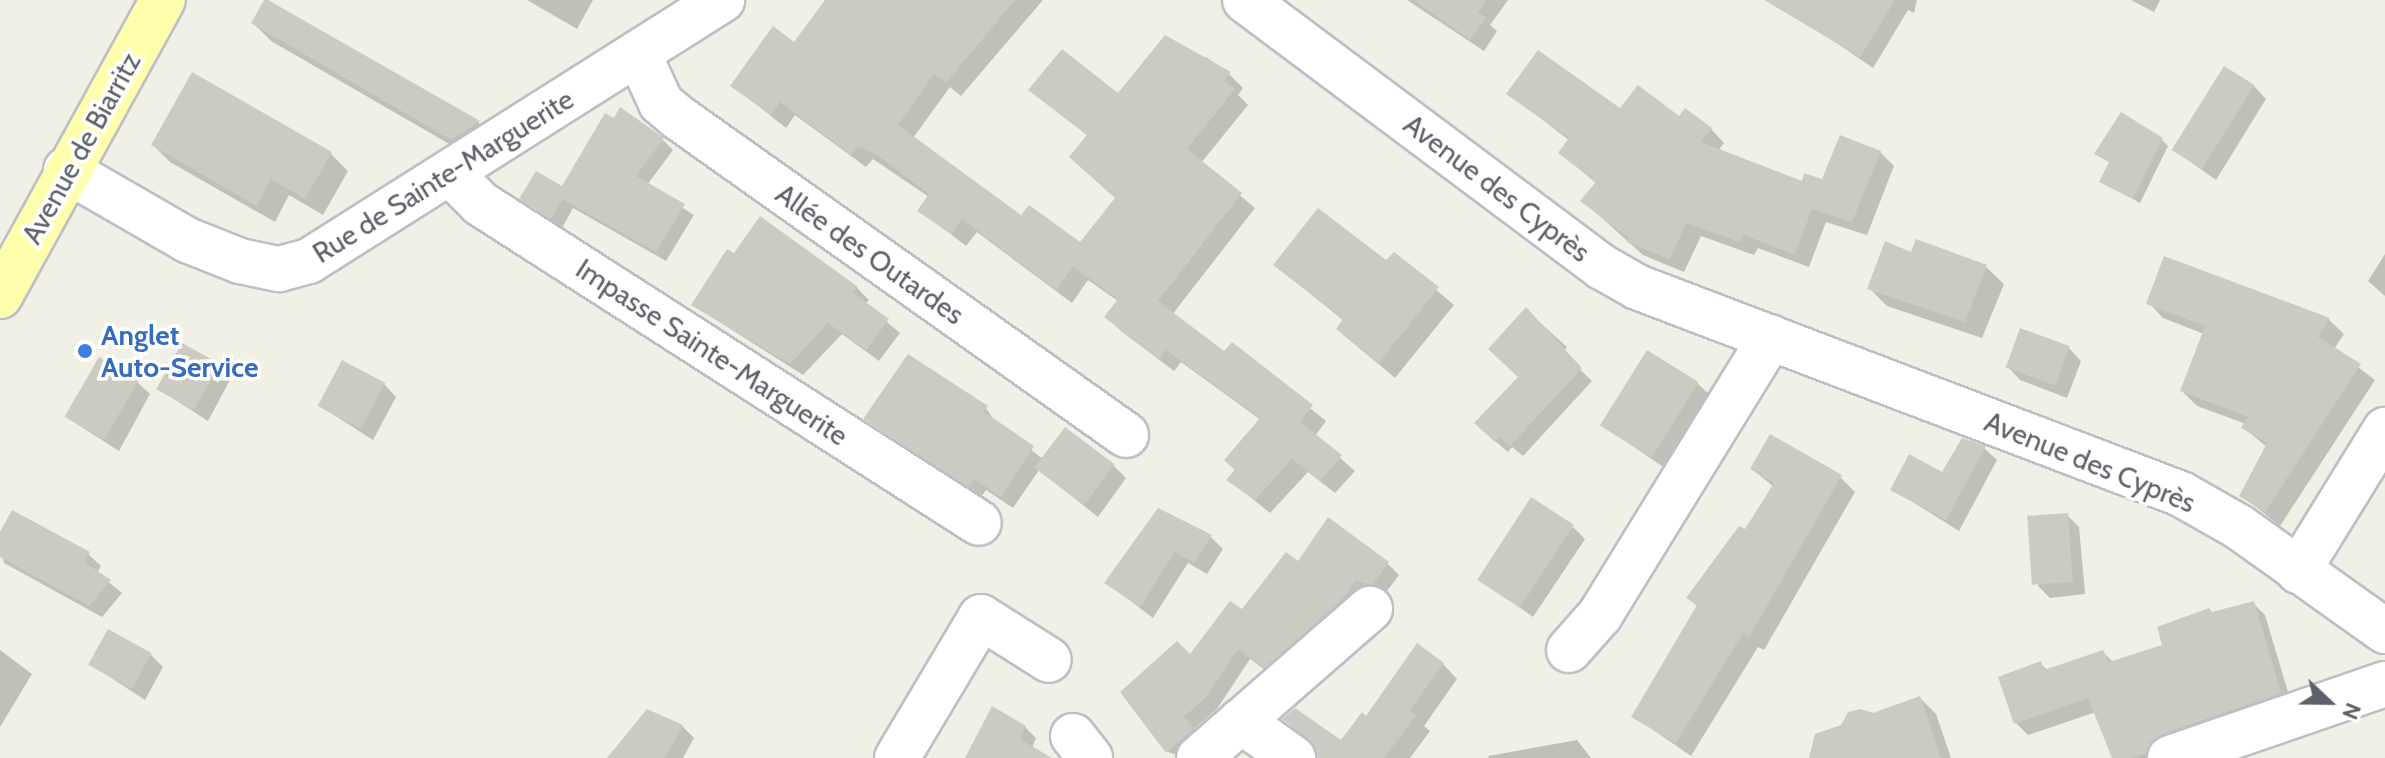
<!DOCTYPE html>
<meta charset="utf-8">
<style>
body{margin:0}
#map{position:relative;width:2385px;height:758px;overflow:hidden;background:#f1f0e6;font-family:Cabin,sans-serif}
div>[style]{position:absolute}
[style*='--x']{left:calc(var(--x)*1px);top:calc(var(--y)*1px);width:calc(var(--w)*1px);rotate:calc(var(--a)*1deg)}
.shadow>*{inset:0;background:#0003}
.building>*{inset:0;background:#cccbc3;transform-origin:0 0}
.roads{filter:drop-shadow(2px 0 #bdbfc6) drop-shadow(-2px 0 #bdbfc6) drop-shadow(0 2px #bdbfc6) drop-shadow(0 -2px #bdbfc6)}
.minor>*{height:44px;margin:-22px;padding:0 22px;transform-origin:22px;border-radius:22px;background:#fff}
.major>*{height:44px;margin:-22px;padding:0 22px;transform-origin:22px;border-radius:22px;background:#fffead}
.dots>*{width:22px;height:22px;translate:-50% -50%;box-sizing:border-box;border:4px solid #fff;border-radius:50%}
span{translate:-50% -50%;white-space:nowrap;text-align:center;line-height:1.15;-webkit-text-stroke:7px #fff;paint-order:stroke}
.street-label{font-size:28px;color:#5d6068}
.shop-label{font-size:28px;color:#366cbe;font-weight:700}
.left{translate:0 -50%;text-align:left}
.north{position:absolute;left:2289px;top:662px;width:80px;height:80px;-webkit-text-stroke:6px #fff;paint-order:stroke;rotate:112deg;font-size:22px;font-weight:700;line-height:32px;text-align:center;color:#5d6068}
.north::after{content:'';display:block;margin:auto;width:28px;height:36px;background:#5d6068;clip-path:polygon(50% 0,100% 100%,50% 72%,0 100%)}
</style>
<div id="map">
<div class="shadow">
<i style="clip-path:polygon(527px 0,593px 0,577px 29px)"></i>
<i style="clip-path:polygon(840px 0,1043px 0,961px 96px,950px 87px,913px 138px,1022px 217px,1081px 245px,1117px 199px,1088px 136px,1031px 90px,1118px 96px,1206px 57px,1229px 74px,1243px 88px,1238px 95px,1248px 105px,1201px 163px,1255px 208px,1172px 315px,1225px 354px,1232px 345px,1326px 421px,1315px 436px,1355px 471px,1335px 493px,1308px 472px,1270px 513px,1229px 480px,1261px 420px,1181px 362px,1174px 371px,1121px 331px,1107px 317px,1118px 301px,1088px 280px,1072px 303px,977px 232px,966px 246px,920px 210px,929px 197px,873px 159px,866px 167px,795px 115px,786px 128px,732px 85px,795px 45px)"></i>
<i style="clip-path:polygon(1407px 0,1508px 0,1490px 25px,1497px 31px,1484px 51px)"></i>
<i style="clip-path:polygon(1827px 0,1917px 0,1914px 13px,1908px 10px,1873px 68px,1812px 26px)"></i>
<i style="clip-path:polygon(2131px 0,2160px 0,2154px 12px)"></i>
<i style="clip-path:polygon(266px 1px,479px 123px,496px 140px,470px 156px,271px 41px,253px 23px)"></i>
<i style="clip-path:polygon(2254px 86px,2266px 99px,2216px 180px,2174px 150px)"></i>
<i style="clip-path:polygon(1509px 94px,1679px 119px,1711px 129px,1724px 143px,1718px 151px,1803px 183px,1824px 182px,1880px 152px,1894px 166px,1867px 235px,1826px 222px,1809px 267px,1758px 248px,1754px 255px,1701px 236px,1684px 272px,1643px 255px,1583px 201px,1597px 184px,1561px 153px,1570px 141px)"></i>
<i style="clip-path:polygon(663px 140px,673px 150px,647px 185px,694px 215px,666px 261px,573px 208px,562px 228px,522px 199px,563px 188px)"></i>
<i style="clip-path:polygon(2162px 140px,2168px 146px,2140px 203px,2102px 182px,2111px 164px,2097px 153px)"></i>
<i style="clip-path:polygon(153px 145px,331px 154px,348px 171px,323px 215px,289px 195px,275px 222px,170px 162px)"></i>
<i style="clip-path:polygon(1917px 242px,1986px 267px,2004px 284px,1982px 338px,1887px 306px,1869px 288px,1912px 254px)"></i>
<i style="clip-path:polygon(1394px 254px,1454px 305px,1395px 378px,1338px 329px,1344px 321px,1275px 265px,1386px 263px)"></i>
<i style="clip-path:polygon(2385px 254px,2385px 296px,2368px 281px)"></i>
<i style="clip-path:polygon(2165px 259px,2329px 320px,2344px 334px,2334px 349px,2375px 380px,2280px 526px,2241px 495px,2267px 447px,2244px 428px,2246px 424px,2197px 406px,2182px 391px,2204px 334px,2163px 318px,2149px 303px)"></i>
<i style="clip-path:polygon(857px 288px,869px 300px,865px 304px,900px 333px,879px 361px,842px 334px,803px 375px,693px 305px)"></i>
<i style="clip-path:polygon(1526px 310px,1567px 347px,1562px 352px,1592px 381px,1523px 456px,1512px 447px,1508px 452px,1488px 435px,1520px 377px)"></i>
<i style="clip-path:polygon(2069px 348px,2081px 361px,2067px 398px,2020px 380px,2008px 367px)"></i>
<i style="clip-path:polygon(219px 365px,231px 378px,208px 421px,160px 390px)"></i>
<i style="clip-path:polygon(137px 382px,150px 394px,119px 451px,66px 417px)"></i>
<i style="clip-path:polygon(384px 384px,396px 397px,373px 440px,320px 406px)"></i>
<i style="clip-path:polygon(1698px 384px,1710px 395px,1666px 469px,1602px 425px)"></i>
<i style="clip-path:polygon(986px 408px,996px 423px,1043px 459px,1114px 466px,1126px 478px,1098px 517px,1039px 470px,1013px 508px,986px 490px,981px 497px,865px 419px)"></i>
<i style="clip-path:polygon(1984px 448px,1997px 460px,1959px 531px,1892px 489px,1942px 474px)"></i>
<i style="clip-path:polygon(1752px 469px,1840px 477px,1855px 492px,1764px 650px,1758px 647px,1691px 756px,1633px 716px,1698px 607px,1688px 598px,1746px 532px,1774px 487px)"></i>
<i style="clip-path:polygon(1159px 510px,1211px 537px,1223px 549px,1207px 574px,1188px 563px,1153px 618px,1107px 583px)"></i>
<i style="clip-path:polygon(2067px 515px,2079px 527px,2085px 594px,2050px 598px,2038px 586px)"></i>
<i style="clip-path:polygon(1573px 527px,1585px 539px,1533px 617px,1479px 578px)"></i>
<i style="clip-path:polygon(0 536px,88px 554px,101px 566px,97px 573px,122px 593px,102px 617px,4px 563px)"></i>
<i style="clip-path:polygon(1387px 563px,1399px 575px,1384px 595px,1275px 677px,1250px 659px,1217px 709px,1194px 729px,1204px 740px,1185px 758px,1168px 752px,1123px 692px,1190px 657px,1298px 564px)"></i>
<i style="clip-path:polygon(2253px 603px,2265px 615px,2292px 705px,2163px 758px,2114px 758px,2096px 712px,2028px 735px,2016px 723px,2041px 664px,2048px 671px,2103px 652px,2114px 663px,2165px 646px,2213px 614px)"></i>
<i style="clip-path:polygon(0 650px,32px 674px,0 727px)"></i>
<i style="clip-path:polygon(150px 654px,163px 667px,145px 700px,90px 664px)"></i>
<i style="clip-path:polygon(1443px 664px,1457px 679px,1424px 726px,1430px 731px,1410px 758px,1319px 758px,1318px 750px,1284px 719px,1342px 743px)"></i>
<i style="clip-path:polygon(1920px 698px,1936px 714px,1951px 758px,1811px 758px,1873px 715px)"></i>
<i style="clip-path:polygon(682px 726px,694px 738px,683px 758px,610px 758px)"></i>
<i style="clip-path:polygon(1025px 727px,1036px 738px,1032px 748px,1042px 758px,967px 758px)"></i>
<i style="clip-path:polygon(1577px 740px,1591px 758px,1489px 758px,1488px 756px)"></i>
</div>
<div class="building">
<i style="clip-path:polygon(264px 0,268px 0,480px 121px,451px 140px,251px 23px)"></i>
<i style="clip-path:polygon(825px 0,1015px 0,946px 83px,934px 74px,898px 125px,1021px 215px,1029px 205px,1080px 242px,1115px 198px,1069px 157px,1087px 135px,1028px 90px,1062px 49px,1118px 93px,1165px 35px,1231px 72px,1224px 81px,1235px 89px,1187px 149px,1242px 193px,1158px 301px,1224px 351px,1232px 342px,1313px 405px,1300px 422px,1342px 455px,1320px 481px,1292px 459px,1255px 500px,1226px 480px,1235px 470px,1224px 460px,1260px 418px,1166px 350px,1159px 359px,1104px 317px,1118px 299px,1073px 267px,1056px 290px,962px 219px,951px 234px,917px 211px,929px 194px,877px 155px,858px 146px,851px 155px,780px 102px,771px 115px,730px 86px,773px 26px,794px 42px)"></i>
<i style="clip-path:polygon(1414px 0,1487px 0,1478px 12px,1486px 18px,1470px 40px)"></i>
<i style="clip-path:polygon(1764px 0,1895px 0,1860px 57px)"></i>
<i style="clip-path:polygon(1538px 50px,1620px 108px,1638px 85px,1679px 116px,1685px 108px,1712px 128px,1701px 142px,1802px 181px,1804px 173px,1822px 179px,1840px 135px,1881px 151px,1852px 222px,1812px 209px,1795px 255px,1744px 235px,1740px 242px,1686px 223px,1670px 259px,1626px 242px,1629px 238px,1580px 201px,1596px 182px,1558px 153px,1569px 138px,1506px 94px)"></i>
<i style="left:2224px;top:66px;width:36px;height:99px;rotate:32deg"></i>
<i style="clip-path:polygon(192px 72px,332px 152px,305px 199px,271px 179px,257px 206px,151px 145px)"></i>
<i style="clip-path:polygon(620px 107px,664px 138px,636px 176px,685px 204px,656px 252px,562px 199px,551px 219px,519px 199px,536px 171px,562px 186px,605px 113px,614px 118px)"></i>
<i style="clip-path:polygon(2121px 112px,2163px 138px,2133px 199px,2099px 182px,2109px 162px,2094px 154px)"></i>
<i style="clip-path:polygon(1318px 208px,1386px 260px,1394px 252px,1439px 287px,1378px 364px,1336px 329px,1343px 319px,1273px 265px)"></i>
<i style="clip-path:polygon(760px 216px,858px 287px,853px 293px,889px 319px,866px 350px,828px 323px,790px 364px,691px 305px,727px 249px,734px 253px)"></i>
<i style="clip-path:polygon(1916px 239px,1987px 265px,1965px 322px,1867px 289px,1885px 241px,1911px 252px)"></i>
<i style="clip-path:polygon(2164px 256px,2330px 318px,2318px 337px,2361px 364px,2265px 512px,2239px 496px,2267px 443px,2241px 428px,2248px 417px,2180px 391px,2205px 326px,2146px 304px)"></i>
<i style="clip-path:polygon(1526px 307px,1582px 368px,1510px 446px,1499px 437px,1495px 442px,1474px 423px,1518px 377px,1488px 349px)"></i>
<i style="left:2020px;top:328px;width:53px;height:42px;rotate:20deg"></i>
<i style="left:182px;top:343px;width:43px;height:53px;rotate:29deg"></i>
<i style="left:1647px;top:350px;width:61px;height:89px;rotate:32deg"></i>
<i style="clip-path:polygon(908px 354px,988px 406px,984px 412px,1034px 446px,1001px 497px,974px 479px,969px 487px,863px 419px)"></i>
<i style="left:99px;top:357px;width:46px;height:69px;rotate:30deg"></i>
<i style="left:342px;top:360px;width:49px;height:52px;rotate:28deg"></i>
<i style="left:1065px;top:427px;width:62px;height:51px;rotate:37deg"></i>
<i style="clip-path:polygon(1770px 434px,1842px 475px,1749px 637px,1743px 633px,1676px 743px,1631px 717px,1697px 605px,1686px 598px,1739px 526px,1745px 529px,1774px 483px,1750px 469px)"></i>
<i style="clip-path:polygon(1962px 438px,1986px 446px,1946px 520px,1890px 490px,1909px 454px,1942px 472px)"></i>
<i style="left:1531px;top:497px;width:51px;height:99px;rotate:33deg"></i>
<i style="clip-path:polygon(1158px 508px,1212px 535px,1194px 563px,1175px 552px,1140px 607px,1104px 583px)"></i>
<i style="clip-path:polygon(12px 510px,90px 552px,84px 562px,111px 580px,89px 606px,0 557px,0 532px)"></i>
<i style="left:2068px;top:513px;width:69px;height:41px;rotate:86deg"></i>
<i style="clip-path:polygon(1328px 517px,1389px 562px,1372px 585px,1356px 581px,1340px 602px,1264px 668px,1238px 649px,1206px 697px,1184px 717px,1194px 728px,1166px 753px,1120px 692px,1177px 641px,1190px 654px,1230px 601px,1242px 609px,1286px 552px,1298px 561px)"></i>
<i style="clip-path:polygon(2254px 601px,2281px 693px,2162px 734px,2146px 753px,2131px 758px,2112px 758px,2088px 698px,2014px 724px,1998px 677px,2041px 661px,2044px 670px,2103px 650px,2109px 662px,2162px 645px,2157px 627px,2209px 608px,2212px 612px)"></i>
<i style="left:108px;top:629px;width:50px;height:41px;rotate:29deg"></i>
<i style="clip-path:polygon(1417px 643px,1444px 663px,1410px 710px,1416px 715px,1384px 758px,1318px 758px,1308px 738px,1282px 719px,1295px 708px,1341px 740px,1362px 712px,1366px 716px)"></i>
<i style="clip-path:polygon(1920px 696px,1941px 758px,1809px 758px,1815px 734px,1841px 725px,1848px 712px,1861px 709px,1873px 713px)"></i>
<i style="clip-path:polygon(992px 706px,1026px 726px,1020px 739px,1052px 758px,965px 758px)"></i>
<i style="clip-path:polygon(647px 709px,683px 725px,665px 758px,607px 758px)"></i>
</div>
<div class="roads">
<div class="minor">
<i style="--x:1245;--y:0;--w:446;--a:36.8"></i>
<i style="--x:1602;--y:267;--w:40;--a:29.7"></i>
<i style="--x:1637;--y:287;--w:582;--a:20.83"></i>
<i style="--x:2181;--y:494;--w:67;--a:29.6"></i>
<i style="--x:2239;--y:527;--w:179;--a:35.5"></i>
<i style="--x:638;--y:53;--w:55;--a:65.3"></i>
<i style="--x:661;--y:103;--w:23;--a:40"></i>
<i style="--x:679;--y:118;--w:548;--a:35.34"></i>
<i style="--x:66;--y:170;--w:140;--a:30"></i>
<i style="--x:187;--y:240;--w:57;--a:21.6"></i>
<i style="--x:240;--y:261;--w:40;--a:12"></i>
<i style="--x:279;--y:269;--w:31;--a:-15"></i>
<i style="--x:309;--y:261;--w:489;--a:-32.3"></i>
<i style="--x:451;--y:174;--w:42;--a:45"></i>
<i style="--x:481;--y:204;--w:591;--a:32.64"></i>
<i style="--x:2298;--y:571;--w:166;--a:-58.3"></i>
<i style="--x:1569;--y:650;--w:47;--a:-48.5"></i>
<i style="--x:1600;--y:615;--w:326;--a:-58.4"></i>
<i style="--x:1241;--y:721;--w:64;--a:35.4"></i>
<i style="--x:1073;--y:736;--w:28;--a:52"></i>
<i style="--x:897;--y:758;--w:164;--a:-59.2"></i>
<i style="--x:981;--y:617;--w:80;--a:32.3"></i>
<i style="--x:1199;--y:758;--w:227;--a:-41.1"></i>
<i style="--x:2170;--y:758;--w:227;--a:-19"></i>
</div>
<div class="major">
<i style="--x:0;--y:296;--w:338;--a:-61.2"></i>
</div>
</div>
<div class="dots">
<i style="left:85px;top:351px;background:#3f7fe0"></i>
</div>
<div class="street-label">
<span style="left:81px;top:148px;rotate:-61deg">Avenue de Biarritz</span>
<span style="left:443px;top:176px;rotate:-32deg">Rue de Sainte-Marguerite</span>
<span style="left:1497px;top:188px;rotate:37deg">Avenue des Cyprès</span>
<span style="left:870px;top:254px;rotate:35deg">Allée des Outardes</span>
<span style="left:712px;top:352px;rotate:33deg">Impasse Sainte-Marguerite</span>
<span style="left:2090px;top:462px;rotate:22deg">Avenue des Cyprès</span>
</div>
<div class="shop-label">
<span class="left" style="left:101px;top:351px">Anglet<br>Auto-Service</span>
</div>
<div class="north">N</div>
</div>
